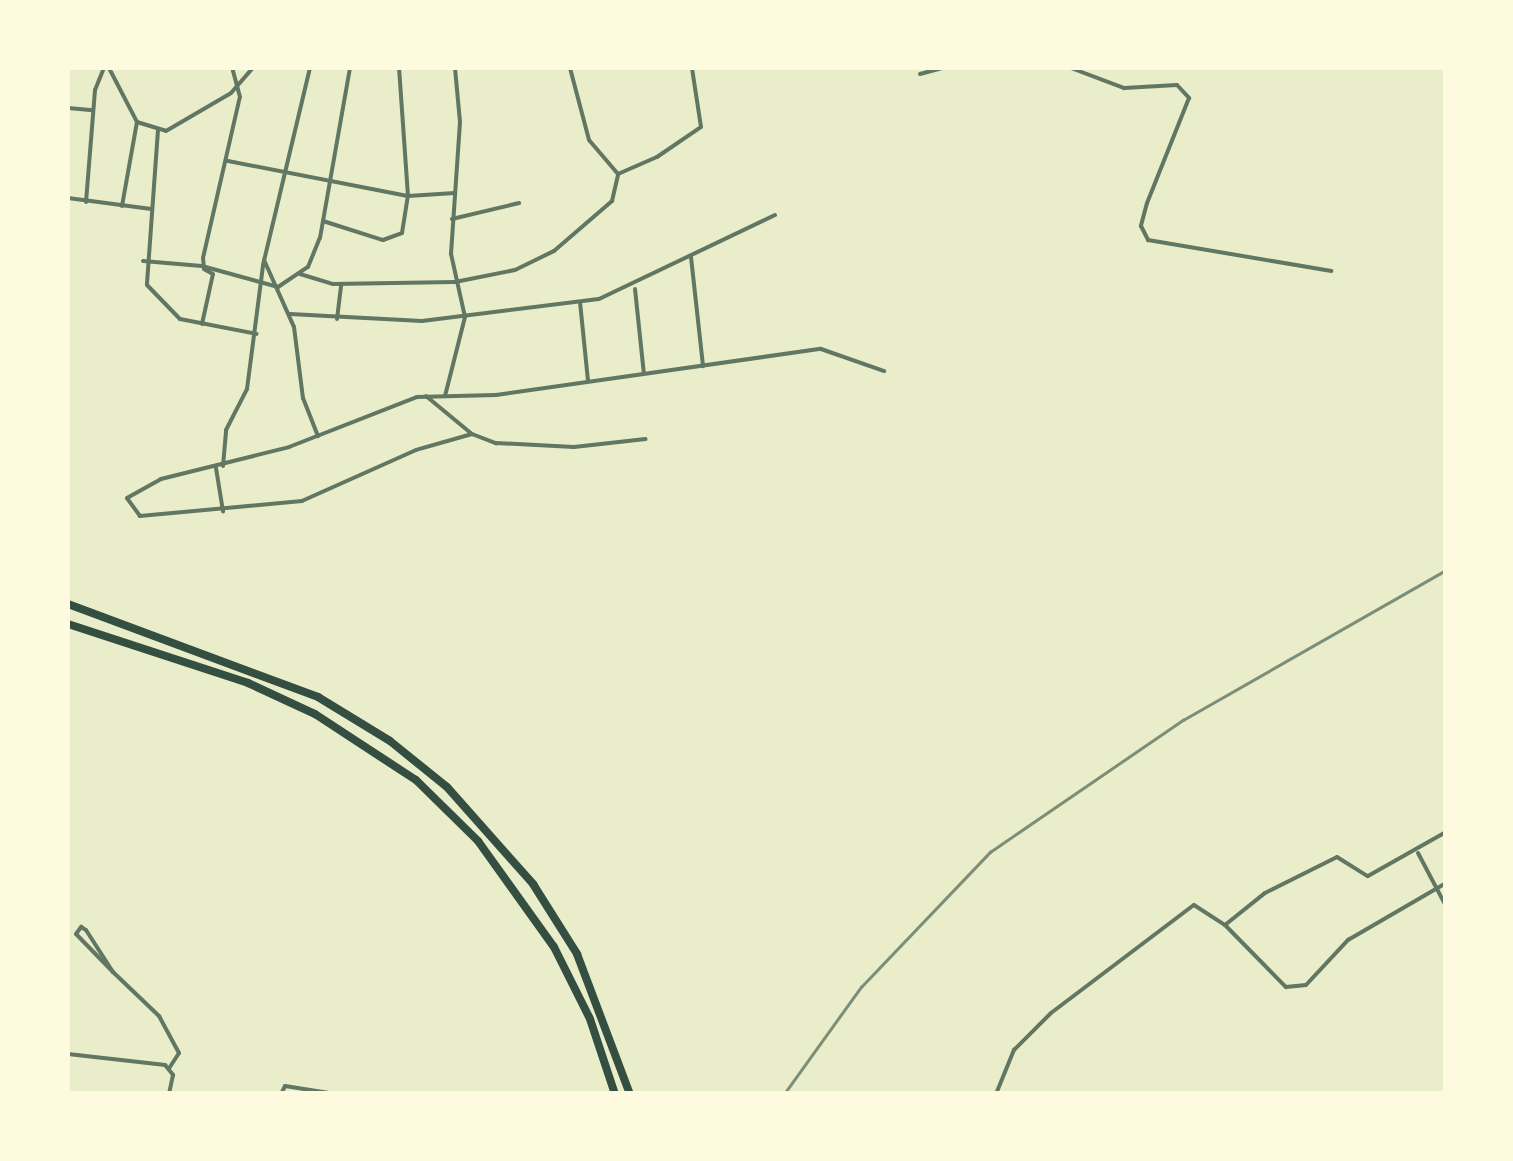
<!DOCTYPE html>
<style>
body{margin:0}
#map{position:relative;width:1513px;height:1161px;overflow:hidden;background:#e9edc9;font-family:"PT Sans",sans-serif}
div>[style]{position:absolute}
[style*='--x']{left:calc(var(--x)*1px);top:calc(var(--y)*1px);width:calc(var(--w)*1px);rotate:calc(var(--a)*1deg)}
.minor>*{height:4px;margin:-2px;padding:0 2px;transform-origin:2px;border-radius:2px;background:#617663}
.trunk>*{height:8px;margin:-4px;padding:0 4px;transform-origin:4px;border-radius:4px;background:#344e41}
.rail>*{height:2.5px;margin:-1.25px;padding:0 1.25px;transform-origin:1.25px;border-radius:1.25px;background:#7c8e77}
span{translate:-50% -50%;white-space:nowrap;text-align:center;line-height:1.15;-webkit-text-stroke:10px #fefae0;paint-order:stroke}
.frame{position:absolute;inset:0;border:70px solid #fefae0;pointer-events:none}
</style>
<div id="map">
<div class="minor">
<i style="--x:109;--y:68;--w:61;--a:62.6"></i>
<i style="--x:137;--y:122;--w:30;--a:17"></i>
<i style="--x:166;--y:131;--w:75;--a:-30.3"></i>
<i style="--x:231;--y:93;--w:33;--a:-49"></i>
<i style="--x:570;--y:68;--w:74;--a:75.2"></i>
<i style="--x:589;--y:140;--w:45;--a:49.5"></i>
<i style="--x:1071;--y:68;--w:57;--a:20.7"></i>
<i style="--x:1124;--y:88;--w:53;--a:-3.2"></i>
<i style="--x:1177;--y:85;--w:18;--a:47"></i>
<i style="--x:1189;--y:98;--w:113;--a:111.8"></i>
<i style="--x:1147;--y:203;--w:24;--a:105"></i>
<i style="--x:1141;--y:226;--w:16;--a:63"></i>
<i style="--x:1148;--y:240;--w:186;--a:9.6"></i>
<i style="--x:920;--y:74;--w:23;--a:-15"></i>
<i style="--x:68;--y:108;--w:25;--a:5"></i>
<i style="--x:158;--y:130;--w:155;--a:94.1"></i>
<i style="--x:147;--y:285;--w:47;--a:45.9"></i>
<i style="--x:180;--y:319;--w:78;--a:11"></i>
<i style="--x:228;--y:161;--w:183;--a:11"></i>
<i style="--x:408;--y:196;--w:47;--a:-3.7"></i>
<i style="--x:68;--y:198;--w:84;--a:7.5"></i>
<i style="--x:86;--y:202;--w:112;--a:-85.4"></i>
<i style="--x:95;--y:90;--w:24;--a:-68"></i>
<i style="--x:122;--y:206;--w:85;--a:-79.9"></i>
<i style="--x:452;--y:219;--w:69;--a:-13.4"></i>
<i style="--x:323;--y:221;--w:63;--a:17.6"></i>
<i style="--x:383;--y:240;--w:20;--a:-20"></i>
<i style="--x:402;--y:233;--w:37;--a:-81"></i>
<i style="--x:408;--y:196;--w:128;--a:-94"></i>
<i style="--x:691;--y:257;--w:110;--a:83.7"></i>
<i style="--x:264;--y:260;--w:73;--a:65.9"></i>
<i style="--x:294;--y:327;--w:72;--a:82.8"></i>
<i style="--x:303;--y:398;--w:41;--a:68.5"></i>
<i style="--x:143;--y:261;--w:59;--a:4.8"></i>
<i style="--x:202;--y:266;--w:79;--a:15.4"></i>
<i style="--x:278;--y:287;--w:36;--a:-34"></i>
<i style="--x:308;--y:267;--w:31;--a:-68"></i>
<i style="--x:320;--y:238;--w:173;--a:-80"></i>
<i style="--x:300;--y:274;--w:34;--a:17"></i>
<i style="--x:333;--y:284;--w:122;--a:-0.9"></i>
<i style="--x:455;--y:282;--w:61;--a:-11.3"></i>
<i style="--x:515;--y:270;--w:43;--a:-26"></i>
<i style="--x:554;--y:251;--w:77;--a:-40.8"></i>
<i style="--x:612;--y:201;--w:28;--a:-77"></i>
<i style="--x:618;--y:174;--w:43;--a:-23.6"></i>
<i style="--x:657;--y:157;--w:53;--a:-34.3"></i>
<i style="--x:701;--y:127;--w:60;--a:-98.7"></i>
<i style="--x:635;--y:289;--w:85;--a:84"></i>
<i style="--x:580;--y:302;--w:79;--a:84.2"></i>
<i style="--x:290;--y:314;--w:132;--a:3"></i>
<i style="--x:422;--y:321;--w:178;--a:-7.1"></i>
<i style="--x:599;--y:299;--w:195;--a:-25.5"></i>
<i style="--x:337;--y:319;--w:35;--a:-83"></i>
<i style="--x:202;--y:324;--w:51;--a:-77.6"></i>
<i style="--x:213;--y:274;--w:10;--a:-151"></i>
<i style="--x:204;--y:269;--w:11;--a:-95"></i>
<i style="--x:203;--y:258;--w:165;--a:-77.1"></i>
<i style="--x:240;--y:97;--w:30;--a:-105"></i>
<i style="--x:426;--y:396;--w:60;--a:39.6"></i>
<i style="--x:472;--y:434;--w:26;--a:21"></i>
<i style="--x:496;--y:443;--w:78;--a:2.9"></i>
<i style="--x:574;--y:447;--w:72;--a:-6.3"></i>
<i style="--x:445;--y:396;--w:81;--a:-75.8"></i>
<i style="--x:465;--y:317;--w:65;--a:-102.5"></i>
<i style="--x:451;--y:254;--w:132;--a:-86.1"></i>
<i style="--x:460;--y:122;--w:54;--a:-95.3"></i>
<i style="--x:472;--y:434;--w:58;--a:164.1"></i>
<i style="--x:416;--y:450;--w:125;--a:155.9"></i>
<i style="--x:302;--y:501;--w:163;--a:174.7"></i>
<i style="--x:140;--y:516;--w:22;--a:-126"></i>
<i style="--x:127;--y:498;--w:39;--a:-29"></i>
<i style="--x:161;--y:479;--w:132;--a:-14"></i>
<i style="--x:289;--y:447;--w:137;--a:-21.3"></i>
<i style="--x:417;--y:397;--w:79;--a:-1.5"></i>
<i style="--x:496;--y:395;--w:328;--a:-8.1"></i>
<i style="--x:821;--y:349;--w:67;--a:19.2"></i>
<i style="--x:223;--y:466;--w:36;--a:-85"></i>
<i style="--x:226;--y:430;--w:46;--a:-62.9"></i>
<i style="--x:247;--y:389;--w:125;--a:-82.6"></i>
<i style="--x:263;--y:265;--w:203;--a:-76.6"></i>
<i style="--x:216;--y:468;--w:44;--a:80.8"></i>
<i style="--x:1418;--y:853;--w:60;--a:62.2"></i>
<i style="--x:1225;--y:925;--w:51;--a:-38.7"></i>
<i style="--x:1265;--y:893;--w:80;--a:-26.6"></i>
<i style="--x:1337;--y:857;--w:36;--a:32"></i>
<i style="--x:1368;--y:876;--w:90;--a:-29.4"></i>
<i style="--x:81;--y:927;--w:6;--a:31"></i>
<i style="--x:86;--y:930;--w:50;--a:57.3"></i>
<i style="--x:113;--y:972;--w:53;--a:-134.2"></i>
<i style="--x:76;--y:934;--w:9;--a:-54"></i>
<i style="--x:113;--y:972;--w:64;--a:43.7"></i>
<i style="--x:159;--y:1016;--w:42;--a:61.6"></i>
<i style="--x:179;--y:1053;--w:17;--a:123"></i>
<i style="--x:68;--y:1054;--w:98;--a:6.5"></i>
<i style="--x:165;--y:1065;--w:13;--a:51"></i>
<i style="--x:173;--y:1075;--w:19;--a:102"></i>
<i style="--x:281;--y:1094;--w:9;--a:-63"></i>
<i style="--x:285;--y:1086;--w:51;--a:9.1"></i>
<i style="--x:996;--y:1094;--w:48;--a:-67.8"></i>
<i style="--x:1014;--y:1050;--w:52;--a:-45"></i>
<i style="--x:1051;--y:1013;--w:179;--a:-37.1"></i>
<i style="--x:1194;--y:905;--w:37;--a:33"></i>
<i style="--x:1225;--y:925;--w:87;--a:45.5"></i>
<i style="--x:1286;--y:987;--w:20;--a:-6"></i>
<i style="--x:1306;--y:985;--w:62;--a:-47"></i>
<i style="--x:1348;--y:940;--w:113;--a:-30.2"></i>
</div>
<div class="trunk">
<i style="--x:68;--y:604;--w:267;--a:20.4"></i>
<i style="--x:318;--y:697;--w:84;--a:31.4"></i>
<i style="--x:390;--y:741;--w:73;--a:38.9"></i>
<i style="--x:447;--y:787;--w:130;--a:48.4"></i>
<i style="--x:533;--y:884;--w:83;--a:57.8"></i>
<i style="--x:577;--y:954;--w:150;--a:69.3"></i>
<i style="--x:68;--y:624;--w:189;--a:18.1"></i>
<i style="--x:248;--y:683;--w:74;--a:24.8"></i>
<i style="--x:315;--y:714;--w:121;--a:33.2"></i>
<i style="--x:416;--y:780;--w:87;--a:44.5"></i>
<i style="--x:478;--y:841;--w:130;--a:54.4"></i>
<i style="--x:554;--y:947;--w:80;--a:63.4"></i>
<i style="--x:590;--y:1019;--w:79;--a:71.6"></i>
</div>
<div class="rail">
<i style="--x:784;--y:1094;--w:132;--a:-54.3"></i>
<i style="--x:861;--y:987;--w:187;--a:-46.3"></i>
<i style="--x:990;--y:852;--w:234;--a:-34.4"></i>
<i style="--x:1183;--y:720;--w:303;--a:-29.7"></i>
</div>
<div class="frame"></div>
</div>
